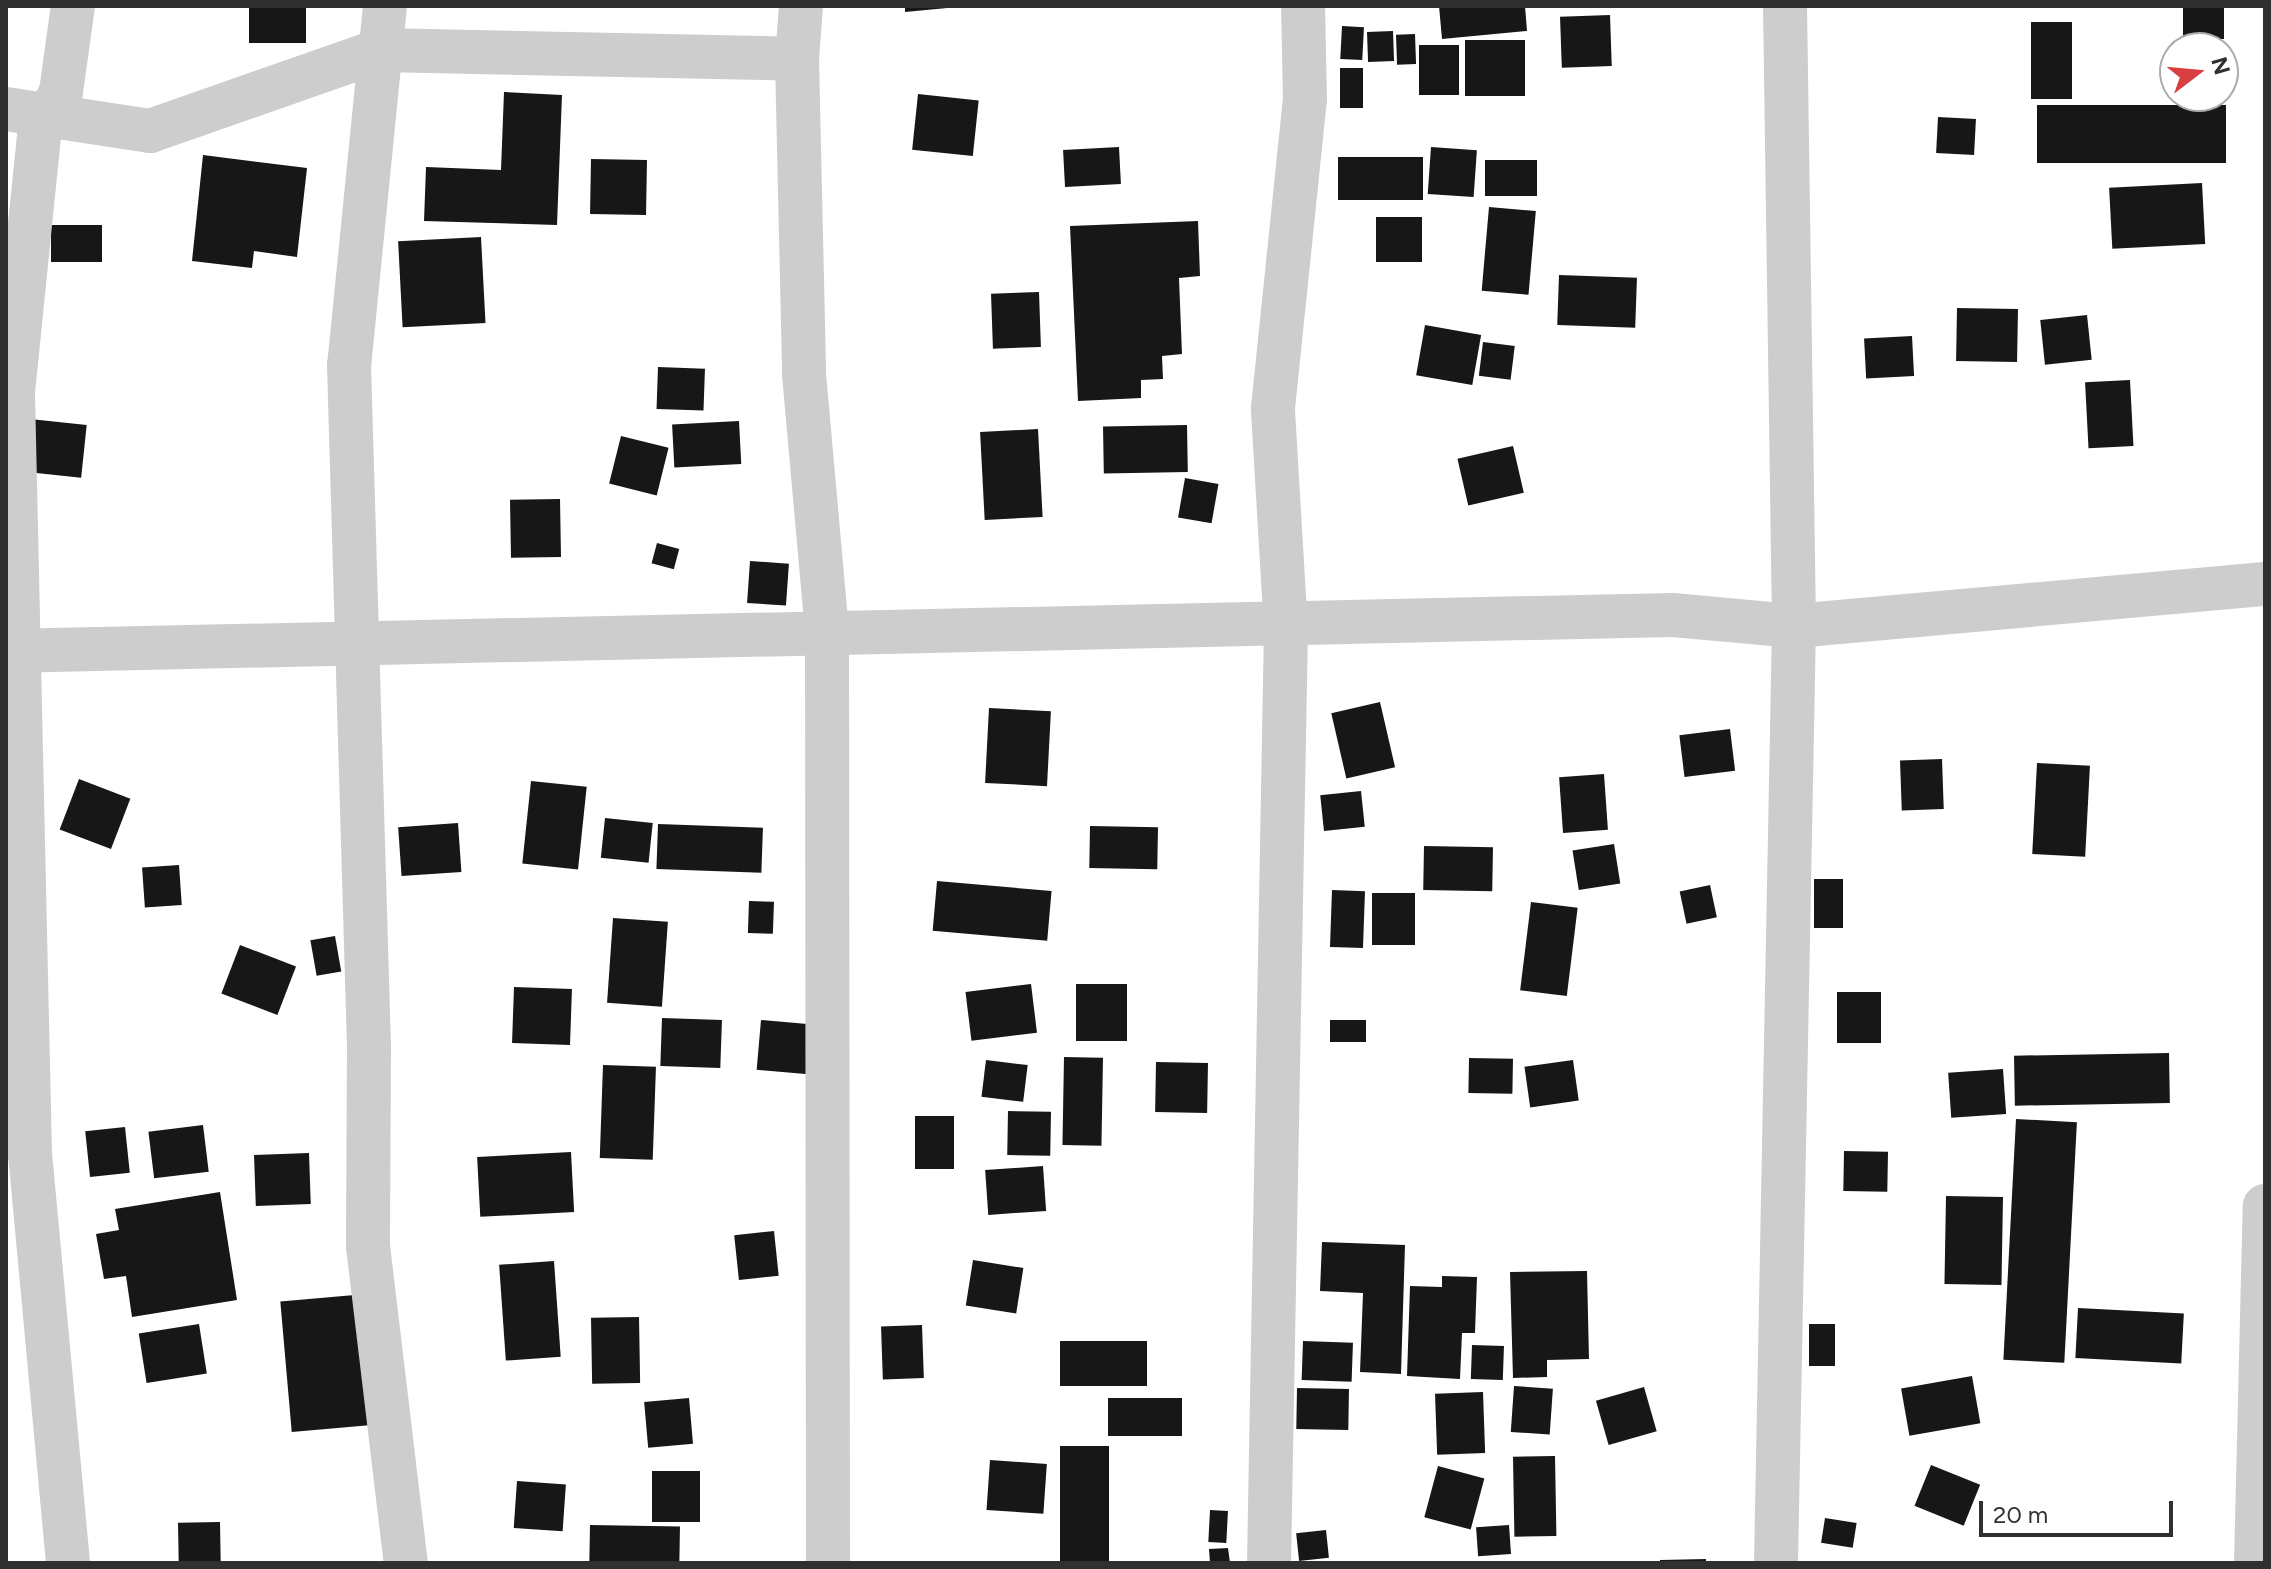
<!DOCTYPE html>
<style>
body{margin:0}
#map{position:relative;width:2271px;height:1569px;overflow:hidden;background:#fff;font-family:Figtree,sans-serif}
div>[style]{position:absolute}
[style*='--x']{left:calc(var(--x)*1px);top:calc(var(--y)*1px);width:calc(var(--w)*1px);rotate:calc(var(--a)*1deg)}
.building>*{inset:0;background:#171717;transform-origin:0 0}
.street>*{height:44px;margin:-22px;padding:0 22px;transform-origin:22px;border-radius:22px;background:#cdcdcd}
span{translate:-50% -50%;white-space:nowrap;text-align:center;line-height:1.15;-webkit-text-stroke:8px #fff;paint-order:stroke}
.frame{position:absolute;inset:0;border:8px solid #303030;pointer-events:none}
.north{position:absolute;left:2159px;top:32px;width:80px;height:80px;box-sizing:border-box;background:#fff;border:2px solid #acacac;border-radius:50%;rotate:74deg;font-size:22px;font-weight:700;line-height:32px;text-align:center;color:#303030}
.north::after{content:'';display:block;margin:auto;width:28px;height:36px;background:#d93f40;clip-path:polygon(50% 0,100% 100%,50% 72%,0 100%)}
.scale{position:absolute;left:1979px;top:1501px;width:194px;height:36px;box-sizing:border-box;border:4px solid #303030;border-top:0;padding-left:10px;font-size:24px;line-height:28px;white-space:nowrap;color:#303030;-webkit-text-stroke:6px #fff;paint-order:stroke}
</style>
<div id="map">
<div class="building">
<i style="left:249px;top:6px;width:57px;height:37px"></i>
<i style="clip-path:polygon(905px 6px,947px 6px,947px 8px,905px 12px)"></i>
<i style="clip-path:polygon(1439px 6px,1525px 6px,1527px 31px,1442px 39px)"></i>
<i style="left:2183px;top:6px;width:41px;height:33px"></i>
<i style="left:1610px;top:15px;width:51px;height:50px;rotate:88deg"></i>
<i style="left:2031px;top:22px;width:41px;height:77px"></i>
<i style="left:1342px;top:26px;width:22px;height:33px;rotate:3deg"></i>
<i style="left:1393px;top:31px;width:30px;height:26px;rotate:88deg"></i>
<i style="left:1415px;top:34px;width:30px;height:19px;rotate:88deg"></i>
<i style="left:1465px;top:40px;width:60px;height:56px"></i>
<i style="left:1419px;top:45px;width:40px;height:50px"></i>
<i style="left:1340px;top:68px;width:23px;height:40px"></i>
<i style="clip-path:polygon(504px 92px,562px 95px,557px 225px,424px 221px,426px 167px,501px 170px)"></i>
<i style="left:918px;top:94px;width:61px;height:56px;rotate:6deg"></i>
<i style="left:2226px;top:105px;width:58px;height:189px;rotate:90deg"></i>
<i style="left:1938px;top:117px;width:38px;height:36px;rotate:3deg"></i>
<i style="left:1119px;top:147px;width:37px;height:56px;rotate:87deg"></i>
<i style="left:1431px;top:147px;width:46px;height:47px;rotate:4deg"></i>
<i style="clip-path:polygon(203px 155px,307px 168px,297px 257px,254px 251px,252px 268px,192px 261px)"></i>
<i style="left:1338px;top:157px;width:85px;height:43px"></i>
<i style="left:591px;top:159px;width:56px;height:55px;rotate:1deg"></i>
<i style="left:1537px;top:160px;width:36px;height:52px;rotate:90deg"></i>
<i style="left:2202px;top:183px;width:61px;height:93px;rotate:87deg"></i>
<i style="left:1489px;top:207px;width:47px;height:84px;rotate:5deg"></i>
<i style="left:1376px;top:217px;width:46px;height:45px"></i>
<i style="clip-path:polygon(1198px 221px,1200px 276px,1179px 278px,1182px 354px,1162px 356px,1163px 379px,1141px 380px,1141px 398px,1078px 401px,1070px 226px)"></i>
<i style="left:51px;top:225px;width:51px;height:37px"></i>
<i style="left:481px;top:237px;width:86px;height:83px;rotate:87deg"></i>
<i style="left:1559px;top:275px;width:78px;height:50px;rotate:2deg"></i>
<i style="left:1039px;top:292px;width:55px;height:48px;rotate:88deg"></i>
<i style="left:1957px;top:308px;width:61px;height:53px;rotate:1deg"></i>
<i style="left:2087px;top:315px;width:45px;height:47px;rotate:84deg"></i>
<i style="left:1425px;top:325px;width:57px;height:51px;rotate:10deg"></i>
<i style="left:1912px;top:336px;width:40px;height:48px;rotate:87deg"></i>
<i style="left:1483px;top:342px;width:32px;height:34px;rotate:7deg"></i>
<i style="left:658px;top:367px;width:47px;height:42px;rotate:2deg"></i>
<i style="left:2130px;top:380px;width:66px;height:45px;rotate:87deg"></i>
<i style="left:30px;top:419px;width:57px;height:53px;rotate:6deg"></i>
<i style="left:739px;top:421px;width:43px;height:67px;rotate:87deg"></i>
<i style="left:1187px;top:425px;width:47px;height:84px;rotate:89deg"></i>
<i style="left:1038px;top:429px;width:88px;height:58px;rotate:87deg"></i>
<i style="left:621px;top:436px;width:49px;height:49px;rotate:14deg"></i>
<i style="left:1513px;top:446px;width:48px;height:57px;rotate:77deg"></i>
<i style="left:1185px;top:478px;width:34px;height:40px;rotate:10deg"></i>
<i style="left:560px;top:499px;width:58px;height:50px;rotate:89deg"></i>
<i style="left:657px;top:543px;width:23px;height:21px;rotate:15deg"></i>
<i style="left:750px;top:561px;width:39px;height:42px;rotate:4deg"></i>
<i style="left:1380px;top:702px;width:67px;height:50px;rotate:77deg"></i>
<i style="left:989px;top:708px;width:62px;height:75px;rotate:3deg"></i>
<i style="left:1730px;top:729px;width:42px;height:51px;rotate:83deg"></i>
<i style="left:1942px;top:759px;width:50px;height:42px;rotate:88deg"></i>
<i style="left:2037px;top:763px;width:53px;height:91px;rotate:3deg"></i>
<i style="left:1604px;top:774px;width:56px;height:45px;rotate:86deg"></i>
<i style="left:79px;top:779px;width:55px;height:54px;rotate:21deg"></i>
<i style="left:531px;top:781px;width:56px;height:83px;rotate:6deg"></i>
<i style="left:1361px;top:791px;width:36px;height:41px;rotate:84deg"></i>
<i style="left:605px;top:818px;width:48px;height:40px;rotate:6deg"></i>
<i style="left:458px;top:823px;width:49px;height:60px;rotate:86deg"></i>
<i style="left:658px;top:824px;width:105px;height:45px;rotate:2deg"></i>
<i style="left:1090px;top:826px;width:68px;height:42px;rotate:1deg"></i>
<i style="left:1614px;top:844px;width:40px;height:42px;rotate:81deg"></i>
<i style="left:1424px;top:846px;width:69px;height:44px;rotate:1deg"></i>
<i style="left:179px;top:865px;width:40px;height:37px;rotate:86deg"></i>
<i style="left:1814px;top:879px;width:29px;height:49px"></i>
<i style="left:937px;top:881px;width:115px;height:50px;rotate:5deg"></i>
<i style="left:1710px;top:885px;width:33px;height:31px;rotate:78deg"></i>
<i style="left:1332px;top:890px;width:33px;height:57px;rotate:2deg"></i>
<i style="left:1372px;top:893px;width:43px;height:52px"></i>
<i style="left:749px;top:901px;width:25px;height:32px;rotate:2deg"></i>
<i style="left:1531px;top:902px;width:47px;height:89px;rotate:7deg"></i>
<i style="left:613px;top:918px;width:55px;height:85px;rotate:4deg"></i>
<i style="left:335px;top:936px;width:36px;height:25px;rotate:80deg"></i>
<i style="left:240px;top:945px;width:60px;height:52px;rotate:21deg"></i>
<i style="left:1031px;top:984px;width:49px;height:66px;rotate:83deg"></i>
<i style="left:1076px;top:984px;width:51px;height:57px"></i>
<i style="left:514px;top:987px;width:58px;height:56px;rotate:2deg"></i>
<i style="left:1837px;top:992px;width:44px;height:51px"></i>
<i style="left:662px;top:1018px;width:60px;height:48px;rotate:2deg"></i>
<i style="left:761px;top:1020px;width:52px;height:50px;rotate:5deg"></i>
<i style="left:1330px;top:1020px;width:36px;height:22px"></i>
<i style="left:2169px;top:1053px;width:50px;height:155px;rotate:89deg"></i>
<i style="left:1064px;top:1057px;width:39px;height:88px;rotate:1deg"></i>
<i style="left:1469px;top:1058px;width:44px;height:35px;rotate:1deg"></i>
<i style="left:986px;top:1060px;width:42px;height:37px;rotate:7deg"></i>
<i style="left:1573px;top:1060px;width:41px;height:49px;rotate:82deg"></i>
<i style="left:1156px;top:1062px;width:52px;height:50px;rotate:1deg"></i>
<i style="left:603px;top:1065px;width:53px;height:93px;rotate:2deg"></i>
<i style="left:2003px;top:1069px;width:45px;height:55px;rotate:86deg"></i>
<i style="left:1008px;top:1111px;width:43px;height:44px;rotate:1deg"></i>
<i style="left:915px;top:1116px;width:39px;height:53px"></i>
<i style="left:2016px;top:1119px;width:61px;height:241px;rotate:3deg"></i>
<i style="left:203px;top:1125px;width:47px;height:55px;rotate:83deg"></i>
<i style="left:125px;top:1127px;width:46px;height:40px;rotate:84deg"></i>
<i style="left:1844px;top:1151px;width:44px;height:40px;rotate:1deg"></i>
<i style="left:571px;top:1152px;width:60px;height:94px;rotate:87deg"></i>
<i style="left:309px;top:1153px;width:51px;height:55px;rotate:88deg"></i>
<i style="left:1043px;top:1166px;width:45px;height:58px;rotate:86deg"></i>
<i style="clip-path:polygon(220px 1192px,237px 1300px,132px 1317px,126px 1276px,104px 1279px,96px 1234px,119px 1230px,115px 1209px)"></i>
<i style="left:1946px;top:1196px;width:57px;height:88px;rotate:1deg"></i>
<i style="left:774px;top:1231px;width:45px;height:40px;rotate:84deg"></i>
<i style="clip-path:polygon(1322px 1242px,1405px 1245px,1401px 1374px,1360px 1372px,1363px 1293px,1320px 1291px)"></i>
<i style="left:973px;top:1260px;width:51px;height:46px;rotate:9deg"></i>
<i style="left:554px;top:1261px;width:96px;height:55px;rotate:86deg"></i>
<i style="clip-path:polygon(1587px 1271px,1589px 1359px,1547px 1360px,1547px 1377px,1513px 1378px,1510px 1272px)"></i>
<i style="clip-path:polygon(1442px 1276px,1477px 1277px,1475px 1333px,1462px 1333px,1460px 1379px,1407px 1376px,1410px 1286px,1442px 1287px)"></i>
<i style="left:366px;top:1294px;width:131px;height:86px;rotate:85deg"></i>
<i style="left:2078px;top:1308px;width:106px;height:50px;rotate:3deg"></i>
<i style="left:639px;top:1317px;width:66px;height:48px;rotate:89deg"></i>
<i style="left:199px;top:1324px;width:50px;height:61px;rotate:81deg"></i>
<i style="left:1809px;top:1324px;width:26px;height:42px"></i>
<i style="left:922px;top:1325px;width:53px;height:41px;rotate:88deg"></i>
<i style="left:1147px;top:1341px;width:45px;height:87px;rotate:90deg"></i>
<i style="left:1303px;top:1341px;width:50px;height:39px;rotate:2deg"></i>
<i style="left:1472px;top:1345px;width:32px;height:34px;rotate:2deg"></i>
<i style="left:1972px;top:1376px;width:48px;height:72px;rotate:80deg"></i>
<i style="left:1514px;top:1386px;width:39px;height:46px;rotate:4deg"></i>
<i style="left:1644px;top:1387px;width:46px;height:50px;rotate:74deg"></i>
<i style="left:1297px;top:1388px;width:52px;height:41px;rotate:1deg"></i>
<i style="left:1483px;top:1392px;width:61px;height:48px;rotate:88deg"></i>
<i style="left:689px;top:1398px;width:46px;height:45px;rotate:85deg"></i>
<i style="left:1108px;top:1398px;width:74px;height:38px"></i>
<i style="left:1060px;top:1446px;width:49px;height:117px"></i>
<i style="left:1555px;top:1456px;width:80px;height:42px;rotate:89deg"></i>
<i style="left:990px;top:1460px;width:57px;height:50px;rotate:4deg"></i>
<i style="left:1931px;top:1465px;width:53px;height:44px;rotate:22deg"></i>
<i style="left:1438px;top:1466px;width:48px;height:53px;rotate:15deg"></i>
<i style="left:652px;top:1471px;width:48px;height:51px"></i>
<i style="left:517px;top:1481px;width:49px;height:47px;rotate:4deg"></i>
<i style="left:1210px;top:1510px;width:18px;height:32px;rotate:3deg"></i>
<i style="left:1825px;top:1518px;width:32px;height:25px;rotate:9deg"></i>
<i style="left:220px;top:1522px;width:41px;height:42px;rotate:89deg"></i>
<i style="left:590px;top:1525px;width:90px;height:38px;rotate:1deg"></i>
<i style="left:1509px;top:1525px;width:29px;height:33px;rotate:86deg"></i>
<i style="left:1326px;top:1530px;width:28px;height:30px;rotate:84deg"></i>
<i style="clip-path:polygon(1228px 1548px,1230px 1563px,1210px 1563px,1209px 1549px)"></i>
<i style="clip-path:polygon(1706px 1559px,1706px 1563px,1660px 1563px,1660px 1560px)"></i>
</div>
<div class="street">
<i style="--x:385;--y:6;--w:361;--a:95.7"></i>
<i style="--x:349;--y:365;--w:682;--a:88.32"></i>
<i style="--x:369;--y:1047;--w:199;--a:90.3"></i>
<i style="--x:368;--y:1246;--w:319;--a:83.2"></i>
<i style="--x:801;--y:6;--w:53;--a:94.3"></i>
<i style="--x:797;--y:59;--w:315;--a:88.7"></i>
<i style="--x:804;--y:374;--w:260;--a:84.9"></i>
<i style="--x:827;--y:633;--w:930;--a:89.94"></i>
<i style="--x:6;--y:109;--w:146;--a:8.7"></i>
<i style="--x:150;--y:131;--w:245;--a:-19.3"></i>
<i style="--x:381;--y:50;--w:416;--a:1.2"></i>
<i style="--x:6;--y:651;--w:1667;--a:-1.24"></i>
<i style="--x:1673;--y:615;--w:121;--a:5.2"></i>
<i style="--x:1794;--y:626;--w:473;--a:-5.1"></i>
<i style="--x:68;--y:1563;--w:410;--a:-95.3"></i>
<i style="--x:30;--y:1155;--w:763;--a:-91.28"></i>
<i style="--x:13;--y:392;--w:259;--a:-84.2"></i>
<i style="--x:39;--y:134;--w:47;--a:-62.4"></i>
<i style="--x:61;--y:92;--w:87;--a:-82.1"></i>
<i style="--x:1269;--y:1563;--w:933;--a:-88.96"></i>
<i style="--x:1286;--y:630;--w:222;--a:-93.4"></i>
<i style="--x:1273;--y:408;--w:310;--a:-84.1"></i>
<i style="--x:1305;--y:100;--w:94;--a:-91.2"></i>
<i style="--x:1776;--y:1563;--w:937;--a:-88.9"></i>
<i style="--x:1794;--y:626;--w:620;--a:-90.83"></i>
<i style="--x:2256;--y:1563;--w:357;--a:-88.6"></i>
</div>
<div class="frame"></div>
<div class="north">N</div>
<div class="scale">20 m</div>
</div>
